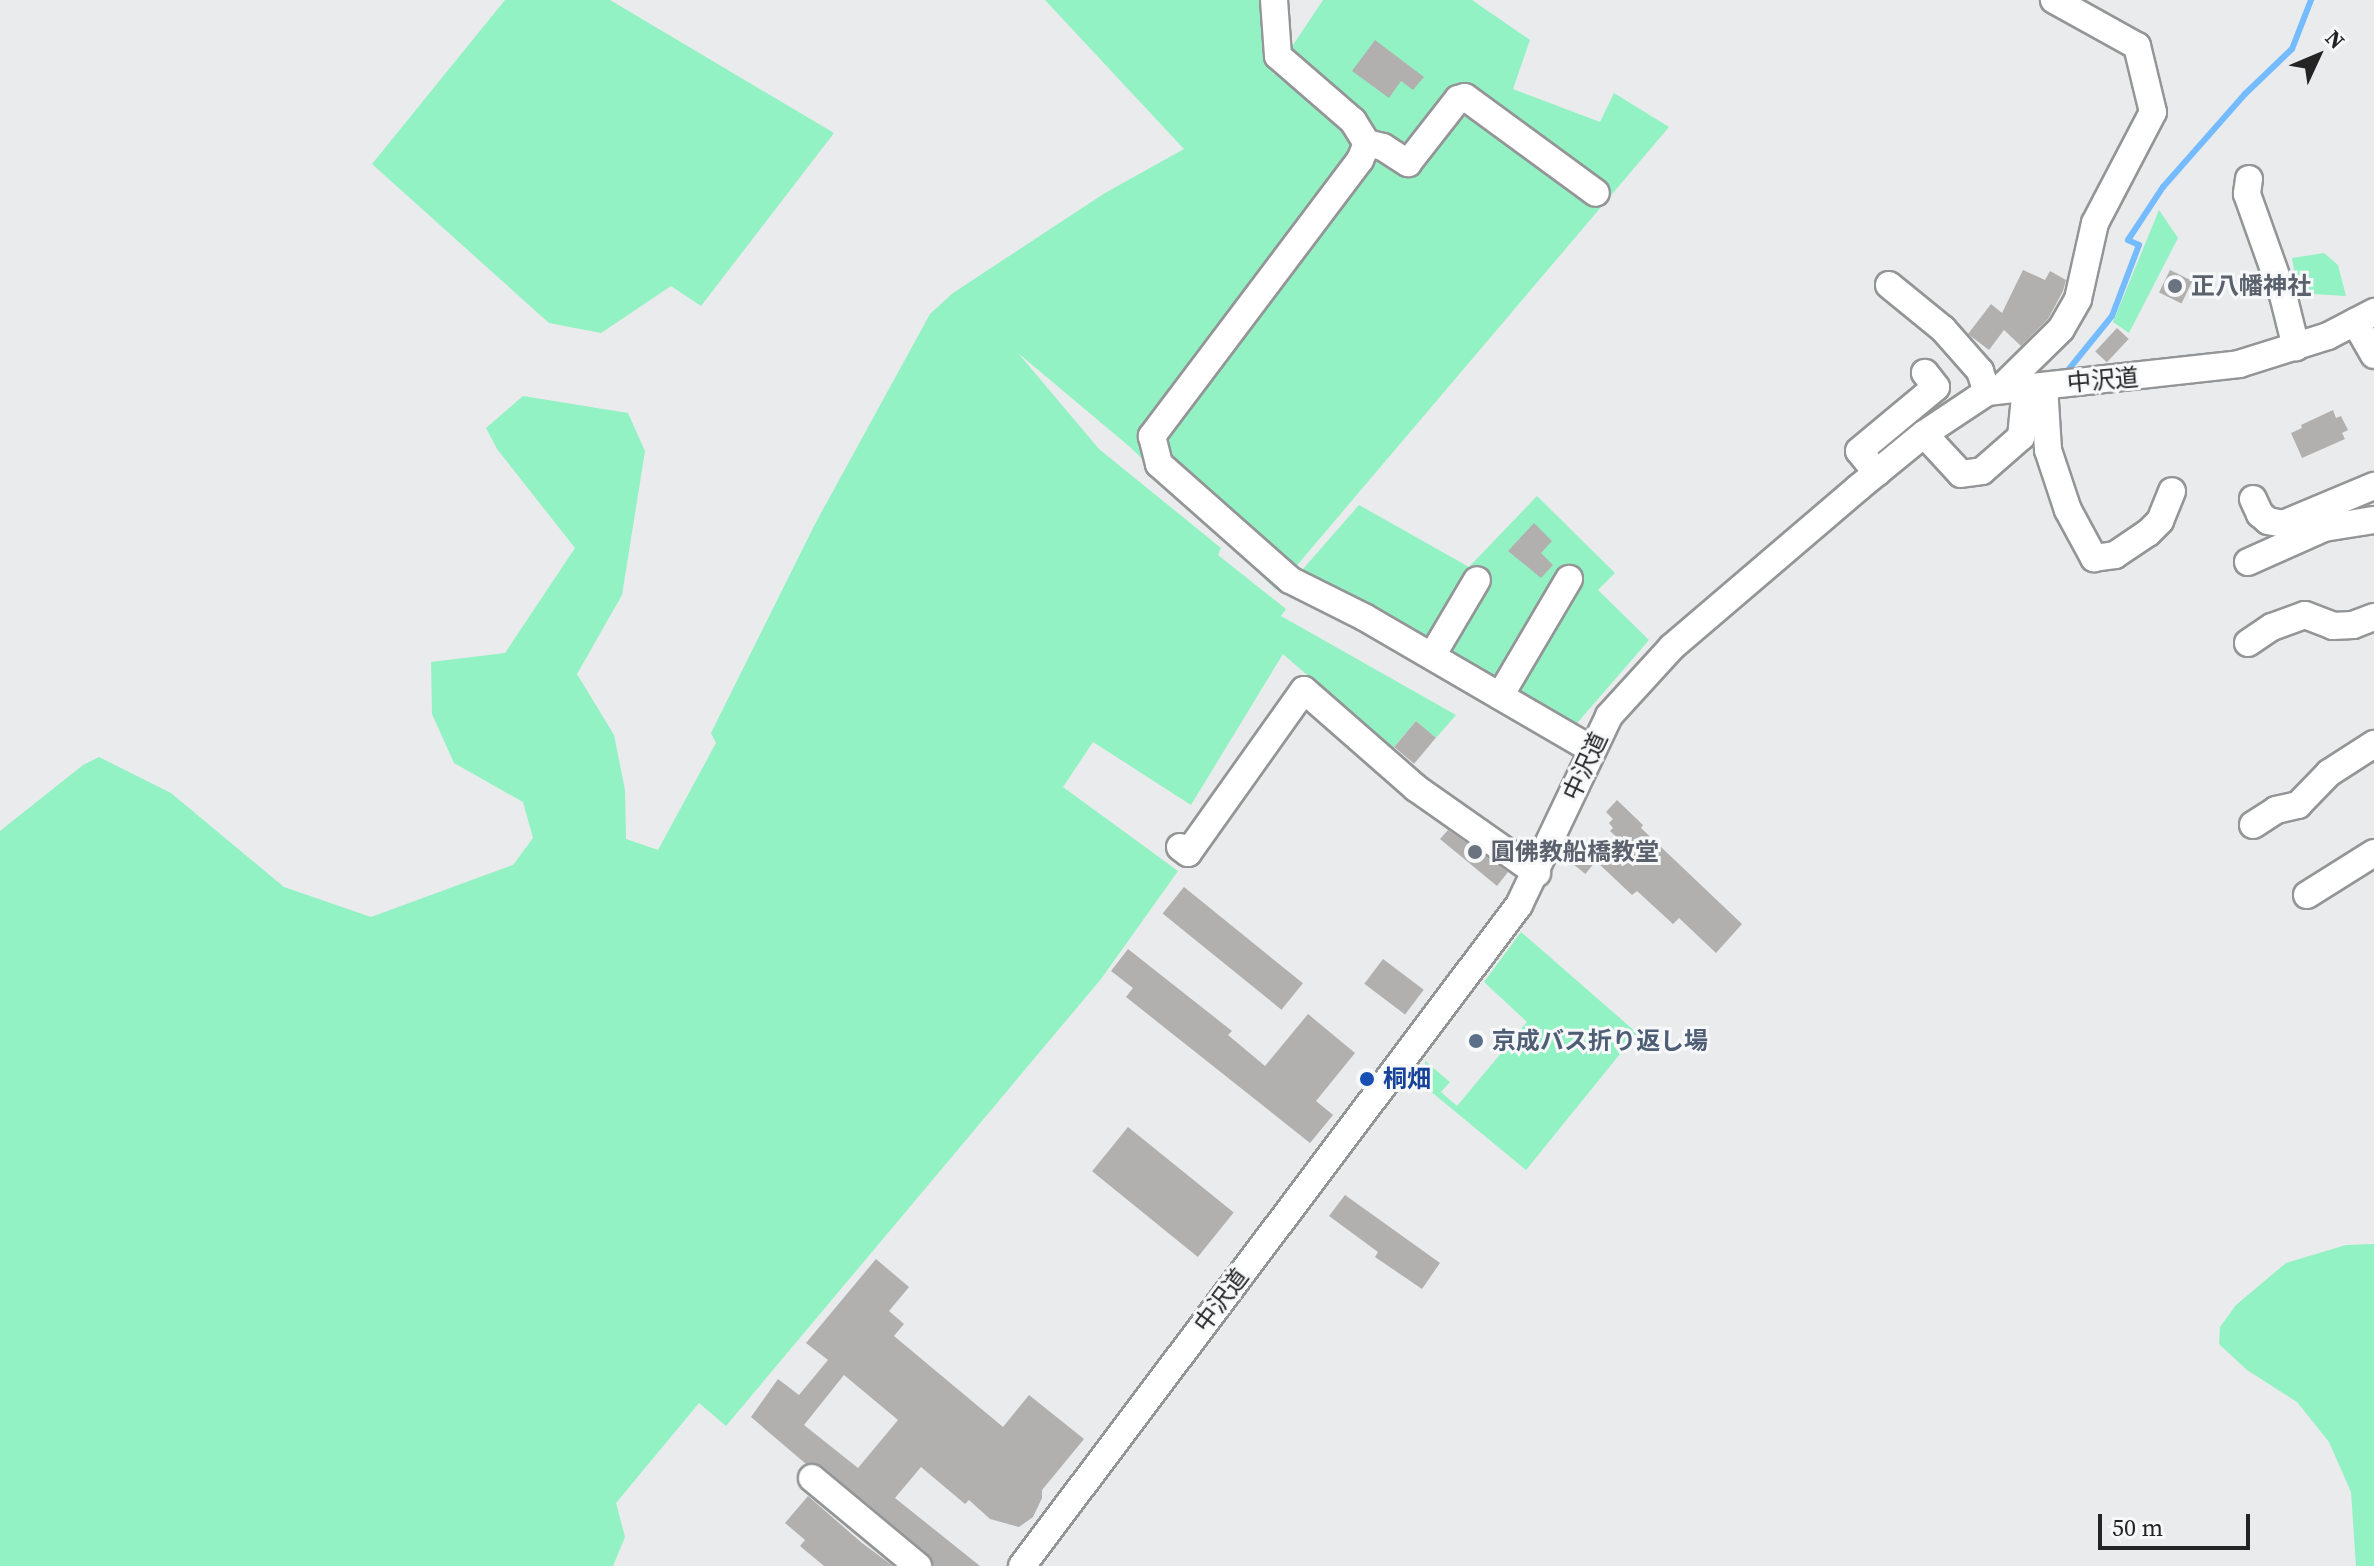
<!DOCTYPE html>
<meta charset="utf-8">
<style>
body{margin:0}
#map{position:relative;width:2374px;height:1566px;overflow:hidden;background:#e9ebec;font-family:"Source Serif 4","Noto Sans JP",serif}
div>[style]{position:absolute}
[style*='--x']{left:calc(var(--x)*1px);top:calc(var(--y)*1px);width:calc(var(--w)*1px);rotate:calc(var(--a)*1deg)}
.green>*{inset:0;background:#93f2c3}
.stream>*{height:6px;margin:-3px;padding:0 3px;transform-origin:3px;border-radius:3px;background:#74bbff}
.building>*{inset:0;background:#b2b0af;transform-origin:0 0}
.roads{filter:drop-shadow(2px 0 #949597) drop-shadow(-2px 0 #949597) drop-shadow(0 2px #949597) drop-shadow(0 -2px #949597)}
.minor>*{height:26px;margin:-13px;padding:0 13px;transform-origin:13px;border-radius:13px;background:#fff}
.dots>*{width:22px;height:22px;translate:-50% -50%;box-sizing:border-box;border:4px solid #f6f8f9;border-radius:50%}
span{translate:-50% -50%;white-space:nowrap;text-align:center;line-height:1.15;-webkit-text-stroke:6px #f6f8f9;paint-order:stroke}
.worship-label{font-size:24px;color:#5b616d;font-weight:700}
.left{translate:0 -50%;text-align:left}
.street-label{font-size:24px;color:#242425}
.service-label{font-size:24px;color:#4e5e75;font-weight:700}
.transit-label{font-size:24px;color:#164399;font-weight:700}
.north{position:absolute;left:2278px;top:16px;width:80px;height:80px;-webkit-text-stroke:6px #f6f8f9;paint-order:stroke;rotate:46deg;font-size:22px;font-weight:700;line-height:32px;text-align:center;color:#242425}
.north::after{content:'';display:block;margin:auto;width:28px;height:36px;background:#242425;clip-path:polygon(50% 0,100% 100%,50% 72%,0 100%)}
.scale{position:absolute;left:2098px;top:1514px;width:152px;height:36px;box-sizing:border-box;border:4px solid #242425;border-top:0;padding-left:10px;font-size:24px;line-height:28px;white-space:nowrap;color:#242425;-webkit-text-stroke:6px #f6f8f9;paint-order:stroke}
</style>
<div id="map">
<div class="green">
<i style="clip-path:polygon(505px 0,610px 0,834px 133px,701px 306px,671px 286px,601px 333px,549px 323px,372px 164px)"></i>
<i style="clip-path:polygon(1045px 0,1269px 0,1273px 75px,1323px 0,1472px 0,1530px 40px,1513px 89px,1600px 122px,1614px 93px,1669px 127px,1276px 590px,1130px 447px,1018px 353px,1099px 449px,1221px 548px,1218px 555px,1286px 609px,1281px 616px,1456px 715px,1436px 738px,1416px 721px,1392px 749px,1283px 654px,1191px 805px,1093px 742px,1063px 787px,1178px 871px,1101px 979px,726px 1426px,699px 1403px,616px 1503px,625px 1537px,613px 1566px,0 1566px,0 831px,83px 765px,99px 757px,171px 793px,284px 887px,371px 917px,513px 865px,533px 838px,523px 802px,454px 763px,432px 714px,431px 662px,505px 653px,575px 548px,497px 449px,486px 428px,523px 396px,628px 413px,645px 451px,622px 595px,577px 674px,614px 735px,625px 790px,626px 839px,658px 850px,716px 743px,711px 733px,815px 524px,930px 314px,953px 293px,1105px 193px,1184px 149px)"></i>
<i style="clip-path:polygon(2159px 210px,2178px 238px,2129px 333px,2113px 322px)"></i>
<i style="clip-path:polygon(2324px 253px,2338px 265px,2346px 296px,2298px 293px,2292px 258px)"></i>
<i style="clip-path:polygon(1537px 496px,1615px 573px,1598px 590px,1649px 640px,1572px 729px,1318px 582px,1303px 569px,1359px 505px,1469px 567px)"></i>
<i style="clip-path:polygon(1521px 932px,1637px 1033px,1526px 1170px,1429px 1090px,1425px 1073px,1425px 1061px,1450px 1082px,1441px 1092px,1457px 1106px,1527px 1022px,1484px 982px)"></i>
<i style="clip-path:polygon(2374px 1244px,2374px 1566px,2356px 1566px,2351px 1492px,2329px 1442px,2297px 1402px,2247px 1370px,2219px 1344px,2220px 1327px,2236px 1305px,2286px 1263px,2346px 1245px)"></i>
</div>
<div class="stream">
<i style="--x:2069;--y:369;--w:68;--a:-50.9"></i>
<i style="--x:2112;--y:316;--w:76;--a:-69.2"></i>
<i style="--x:2139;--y:245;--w:12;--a:-156"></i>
<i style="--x:2128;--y:240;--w:64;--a:-56.6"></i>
<i style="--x:2163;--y:187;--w:124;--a:-48.6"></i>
<i style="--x:2245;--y:94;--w:65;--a:-43.8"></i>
<i style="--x:2292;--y:49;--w:53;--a:-68.8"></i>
</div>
<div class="building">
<i style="clip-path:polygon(1375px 40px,1424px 77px,1413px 90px,1401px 81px,1389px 98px,1352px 71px)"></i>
<i style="clip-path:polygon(2023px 270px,2045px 280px,2050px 271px,2066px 280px,2063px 291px,2048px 319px,2021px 346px,2004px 330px,1989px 350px,1968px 334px,1991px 304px,2002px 313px)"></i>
<i style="left:2170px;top:270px;width:25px;height:25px;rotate:26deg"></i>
<i style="left:2117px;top:328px;width:16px;height:32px;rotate:43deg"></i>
<i style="clip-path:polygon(2333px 410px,2336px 418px,2341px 416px,2348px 430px,2342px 433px,2345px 439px,2302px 458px,2291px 433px,2302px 428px,2301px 425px)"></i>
<i style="clip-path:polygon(1534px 523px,1552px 541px,1541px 553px,1553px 565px,1541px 578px,1508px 551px)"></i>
<i style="left:1416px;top:721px;width:26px;height:34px;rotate:40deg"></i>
<i style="clip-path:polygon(1617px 800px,1643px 825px,1641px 828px,1742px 924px,1716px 953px,1679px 918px,1673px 924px,1637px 891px,1632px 895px,1599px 864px,1621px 841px,1610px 831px,1613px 828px,1609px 823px,1613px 819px,1606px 812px)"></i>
<i style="clip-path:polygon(1448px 830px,1508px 872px,1497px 886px,1440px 839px)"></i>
<i style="left:1581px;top:846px;width:21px;height:19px;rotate:39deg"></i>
<i style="left:1184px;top:887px;width:153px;height:34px;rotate:39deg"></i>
<i style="clip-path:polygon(1128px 949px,1232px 1031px,1228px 1035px,1265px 1066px,1308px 1014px,1355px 1053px,1316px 1101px,1333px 1115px,1310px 1143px,1126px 997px,1133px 988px,1111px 971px)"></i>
<i style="left:1383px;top:959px;width:51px;height:31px;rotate:37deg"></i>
<i style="left:1128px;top:1127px;width:136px;height:57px;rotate:39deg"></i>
<i style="clip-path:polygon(1345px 1195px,1440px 1263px,1422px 1289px,1375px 1257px,1378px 1252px,1329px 1216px)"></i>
<i style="clip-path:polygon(evenodd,876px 1259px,909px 1287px,889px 1311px,904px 1324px,894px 1336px,1003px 1427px,1029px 1395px,1084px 1439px,1042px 1490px,1042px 1498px,1033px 1517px,1019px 1527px,990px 1519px,969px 1500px,965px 1504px,921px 1467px,895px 1498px,980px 1566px,934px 1566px,928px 1554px,822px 1466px,806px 1464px,751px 1417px,778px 1379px,799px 1395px,828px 1360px,806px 1343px,876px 1259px,844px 1375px,898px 1420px,858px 1468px,804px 1425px,844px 1375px)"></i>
<i style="clip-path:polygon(808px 1496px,862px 1543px,893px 1566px,824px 1566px,800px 1546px,805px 1540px,785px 1523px)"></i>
</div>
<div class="roads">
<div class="minor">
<i style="--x:1274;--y:0;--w:56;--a:85.9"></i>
<i style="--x:1278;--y:56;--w:99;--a:40.9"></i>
<i style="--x:1353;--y:121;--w:26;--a:58"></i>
<i style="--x:1367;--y:143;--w:18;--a:112"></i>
<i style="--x:1360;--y:160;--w:346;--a:127"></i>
<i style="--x:1152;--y:436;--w:29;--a:76"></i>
<i style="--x:1159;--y:464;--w:175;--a:41.5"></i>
<i style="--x:1290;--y:580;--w:83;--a:26.6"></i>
<i style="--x:1364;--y:617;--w:263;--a:30.2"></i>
<i style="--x:1367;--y:143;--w:16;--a:14"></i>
<i style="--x:1383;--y:147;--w:30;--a:33"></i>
<i style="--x:1408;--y:163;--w:81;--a:-52"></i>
<i style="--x:1458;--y:99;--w:7;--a:-16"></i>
<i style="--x:1465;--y:97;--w:162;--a:36.2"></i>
<i style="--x:2249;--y:179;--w:15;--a:98"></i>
<i style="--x:2247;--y:194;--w:107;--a:70.4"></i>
<i style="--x:2283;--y:295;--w:54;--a:76"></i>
<i style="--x:1889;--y:285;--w:70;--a:39.2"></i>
<i style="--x:1943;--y:329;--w:56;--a:48.6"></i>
<i style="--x:1980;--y:371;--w:22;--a:72"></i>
<i style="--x:2355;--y:322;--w:38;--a:60"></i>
<i style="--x:2044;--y:386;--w:64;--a:86.4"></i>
<i style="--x:2048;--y:450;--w:63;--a:71.6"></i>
<i style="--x:2068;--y:510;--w:55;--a:61.6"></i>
<i style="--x:2094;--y:558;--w:21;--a:-8"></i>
<i style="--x:2115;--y:555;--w:40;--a:-34"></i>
<i style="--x:2148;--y:533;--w:17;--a:-45"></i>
<i style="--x:2160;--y:521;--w:32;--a:-68"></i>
<i style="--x:2001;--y:388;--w:84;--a:-44.5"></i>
<i style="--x:2061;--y:329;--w:34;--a:-60"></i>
<i style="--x:2078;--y:299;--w:78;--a:-77.4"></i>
<i style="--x:2095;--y:223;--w:125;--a:-62.4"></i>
<i style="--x:2153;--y:112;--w:68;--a:-103.6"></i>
<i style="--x:2137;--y:46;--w:95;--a:-151"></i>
<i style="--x:1924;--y:434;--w:54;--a:47.2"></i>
<i style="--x:1961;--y:474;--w:21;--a:-8"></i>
<i style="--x:1982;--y:471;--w:52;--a:-41.1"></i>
<i style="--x:2021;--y:437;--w:50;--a:-84.3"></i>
<i style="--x:1877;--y:473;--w:28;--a:-129"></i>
<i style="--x:1859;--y:451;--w:100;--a:-39.7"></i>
<i style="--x:1936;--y:387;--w:18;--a:-128"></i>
<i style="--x:2253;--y:499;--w:17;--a:65"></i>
<i style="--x:2260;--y:514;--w:11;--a:41"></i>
<i style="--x:2268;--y:521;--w:15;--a:11"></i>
<i style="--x:2283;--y:524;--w:99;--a:-22.7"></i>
<i style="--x:2248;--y:562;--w:83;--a:-24.1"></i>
<i style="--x:2324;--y:528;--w:51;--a:-9.1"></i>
<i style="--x:2248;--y:643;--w:29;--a:-34"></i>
<i style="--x:2272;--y:627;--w:35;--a:-20"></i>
<i style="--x:2305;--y:615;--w:30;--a:21"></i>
<i style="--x:2333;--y:626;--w:20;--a:-3"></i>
<i style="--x:2353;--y:625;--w:22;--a:-21"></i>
<i style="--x:1432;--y:656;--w:88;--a:-59.4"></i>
<i style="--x:1500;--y:696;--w:136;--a:-59.5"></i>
<i style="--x:2253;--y:825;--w:27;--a:-33"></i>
<i style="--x:2276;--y:810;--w:23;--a:-13"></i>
<i style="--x:2298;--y:805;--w:45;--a:-45.9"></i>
<i style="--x:2329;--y:773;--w:54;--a:-32.8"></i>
<i style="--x:1180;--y:847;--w:10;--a:37"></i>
<i style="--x:1188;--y:853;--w:200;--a:-54.6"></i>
<i style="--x:1304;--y:690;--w:149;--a:41.2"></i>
<i style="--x:1416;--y:788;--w:148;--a:35.1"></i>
<i style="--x:2307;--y:895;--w:79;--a:-32.1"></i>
<i style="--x:812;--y:1478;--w:138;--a:39.7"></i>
<i style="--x:1022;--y:1566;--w:827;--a:-53.06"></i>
<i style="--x:1519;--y:905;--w:209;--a:-64.5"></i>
<i style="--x:1609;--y:716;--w:93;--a:-47.6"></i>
<i style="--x:1672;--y:647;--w:245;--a:-40.5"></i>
<i style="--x:1858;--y:488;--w:85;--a:-39.3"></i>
<i style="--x:1924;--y:434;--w:76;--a:-33.7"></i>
<i style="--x:1987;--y:392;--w:254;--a:-6.3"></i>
<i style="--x:2239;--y:364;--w:93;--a:-17.5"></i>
<i style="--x:2328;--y:336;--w:52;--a:-27.6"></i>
</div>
</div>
<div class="dots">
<i style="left:2175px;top:286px;background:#6b7280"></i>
<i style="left:1475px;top:852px;background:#6b7280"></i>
<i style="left:1476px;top:1041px;background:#5c6f8a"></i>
<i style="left:1367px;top:1079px;background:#1a4fb4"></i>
</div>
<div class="worship-label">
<span class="left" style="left:2191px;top:286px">正八幡神社</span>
<span class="left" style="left:1491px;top:852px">圓佛教船橋教堂</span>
</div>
<div class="street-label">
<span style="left:2103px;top:380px;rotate:-5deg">中沢道</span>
<span style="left:1585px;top:766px;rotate:-65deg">中沢道</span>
<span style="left:1221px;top:1300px;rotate:-53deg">中沢道</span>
</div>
<div class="service-label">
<span class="left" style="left:1492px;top:1041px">京成バス折り返し場</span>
</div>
<div class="transit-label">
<span class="left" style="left:1383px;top:1079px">桐畑</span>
</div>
<div class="north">N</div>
<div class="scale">50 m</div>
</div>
